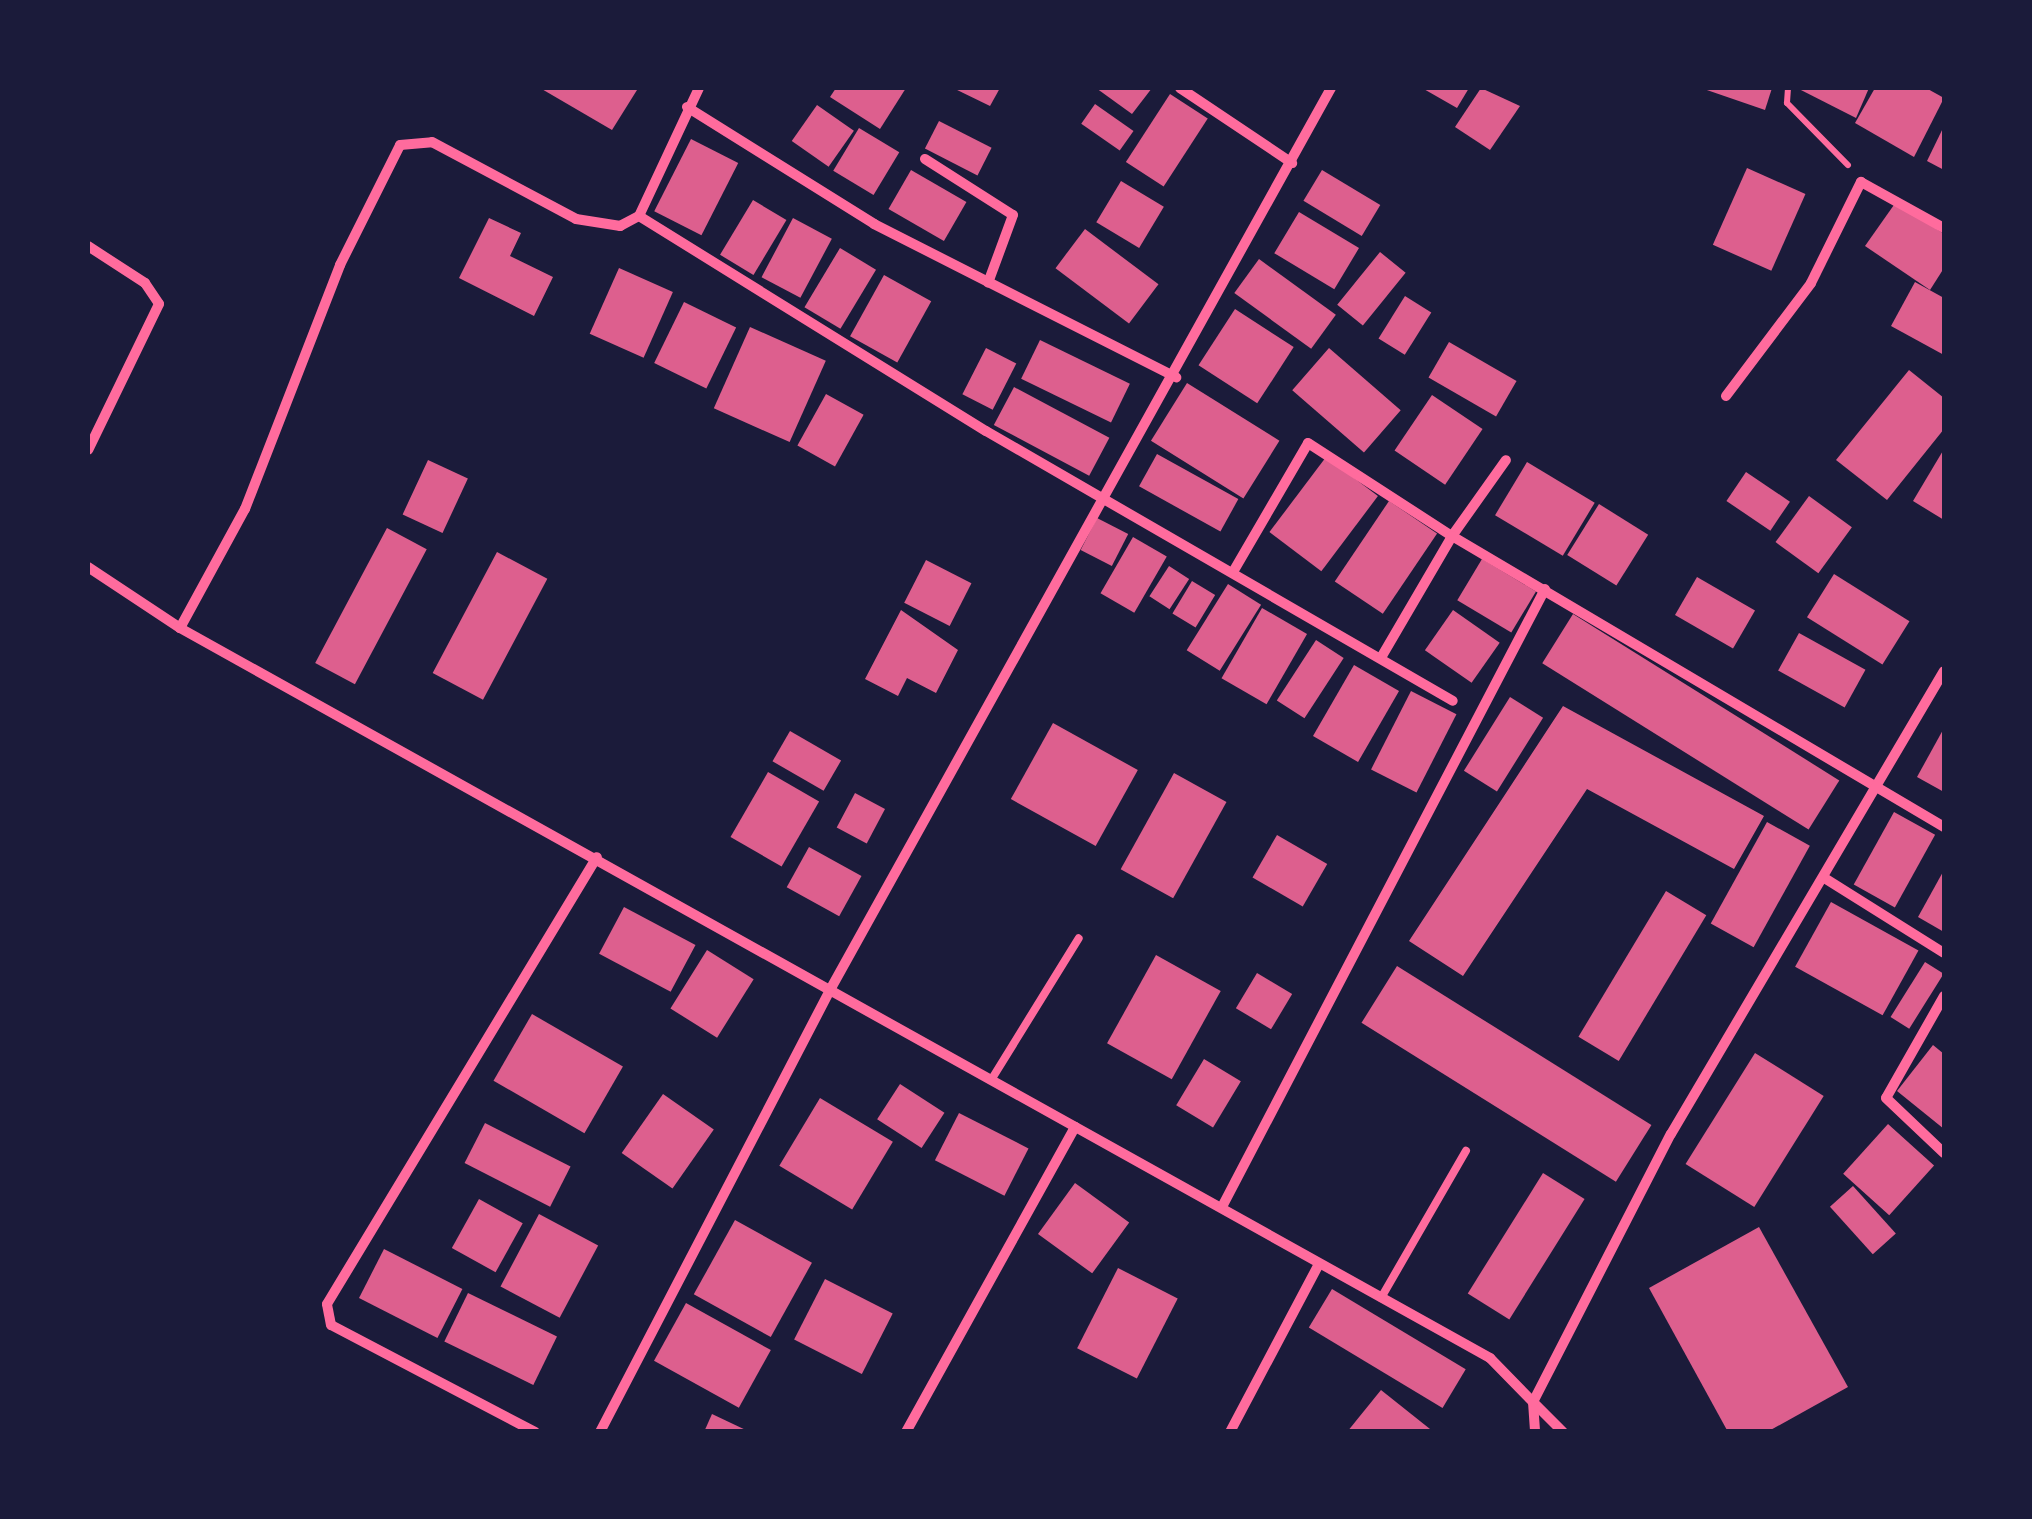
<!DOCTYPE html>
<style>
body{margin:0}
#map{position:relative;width:2032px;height:1519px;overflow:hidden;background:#1b1b3a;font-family:"PT Sans Narrow",sans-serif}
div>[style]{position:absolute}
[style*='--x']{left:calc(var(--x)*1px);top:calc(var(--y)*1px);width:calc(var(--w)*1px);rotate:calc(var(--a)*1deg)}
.building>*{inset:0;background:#dd5f8e;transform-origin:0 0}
.path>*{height:6px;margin:-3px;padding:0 3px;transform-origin:3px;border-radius:3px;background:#ff6b9d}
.service>*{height:8px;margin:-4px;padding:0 4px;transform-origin:4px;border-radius:4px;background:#ff6b9d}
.minor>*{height:10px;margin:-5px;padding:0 5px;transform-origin:5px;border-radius:5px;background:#ff6b9d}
span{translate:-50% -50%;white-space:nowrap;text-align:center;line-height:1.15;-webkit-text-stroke:9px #1b1b3a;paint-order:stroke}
.frame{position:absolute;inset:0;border:90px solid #1b1b3a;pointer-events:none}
</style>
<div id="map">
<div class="building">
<i style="clip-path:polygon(540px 88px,633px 88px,637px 90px,612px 130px)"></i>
<i style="clip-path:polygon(836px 88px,906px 88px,880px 129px,830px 97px)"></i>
<i style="clip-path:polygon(953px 88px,1000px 88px,990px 106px)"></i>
<i style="clip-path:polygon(1096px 88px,1152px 88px,1132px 114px)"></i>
<i style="clip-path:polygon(1422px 88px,1469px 88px,1457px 108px)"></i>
<i style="clip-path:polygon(1481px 88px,1520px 106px,1490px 150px,1455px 127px)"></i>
<i style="clip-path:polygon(1701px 88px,1772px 88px,1765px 110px)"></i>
<i style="clip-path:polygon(1797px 88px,1869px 88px,1856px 118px)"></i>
<i style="clip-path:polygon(1875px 88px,1926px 88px,1944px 98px,1914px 157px,1855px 123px)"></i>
<i style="left:1170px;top:94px;width:45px;height:81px;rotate:33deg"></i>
<i style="left:1095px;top:104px;width:47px;height:24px;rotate:35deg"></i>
<i style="left:817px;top:105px;width:45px;height:44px;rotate:35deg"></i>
<i style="left:939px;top:121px;width:59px;height:31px;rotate:27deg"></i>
<i style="clip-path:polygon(1944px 126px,1944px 170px,1927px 161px)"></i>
<i style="left:859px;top:128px;width:47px;height:50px;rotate:31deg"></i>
<i style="left:691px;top:139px;width:53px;height:81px;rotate:27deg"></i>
<i style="left:1747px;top:168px;width:64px;height:84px;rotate:24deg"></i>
<i style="left:911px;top:170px;width:64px;height:45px;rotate:30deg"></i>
<i style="left:1322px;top:170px;width:68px;height:36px;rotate:31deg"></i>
<i style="left:1121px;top:181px;width:50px;height:48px;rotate:31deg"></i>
<i style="left:753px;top:200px;width:39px;height:64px;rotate:31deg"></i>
<i style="clip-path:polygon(1896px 202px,1944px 234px,1944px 268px,1930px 290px,1865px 246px)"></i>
<i style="left:1299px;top:212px;width:70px;height:48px;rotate:31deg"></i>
<i style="clip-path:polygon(489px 218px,521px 233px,510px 256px,553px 277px,534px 316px,459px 278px)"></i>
<i style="left:793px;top:218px;width:44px;height:67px;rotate:28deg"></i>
<i style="left:1085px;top:229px;width:92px;height:49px;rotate:37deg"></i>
<i style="left:840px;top:248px;width:42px;height:69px;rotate:31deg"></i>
<i style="left:1380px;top:252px;width:33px;height:68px;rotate:39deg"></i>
<i style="left:1259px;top:259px;width:95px;height:42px;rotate:36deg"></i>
<i style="left:619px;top:268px;width:59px;height:72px;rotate:24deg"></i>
<i style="left:884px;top:275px;width:54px;height:70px;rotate:29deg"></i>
<i style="clip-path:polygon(1915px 282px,1944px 298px,1944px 355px,1891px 326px)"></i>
<i style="left:1405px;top:296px;width:31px;height:50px;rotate:32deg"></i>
<i style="left:684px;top:302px;width:58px;height:68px;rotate:26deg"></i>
<i style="left:1235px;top:309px;width:70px;height:67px;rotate:33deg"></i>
<i style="left:750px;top:327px;width:83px;height:89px;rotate:24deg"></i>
<i style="left:1040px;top:340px;width:100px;height:43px;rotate:26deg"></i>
<i style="left:1449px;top:342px;width:78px;height:41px;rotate:30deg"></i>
<i style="left:986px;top:348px;width:34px;height:52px;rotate:27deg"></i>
<i style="left:1329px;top:348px;width:95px;height:56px;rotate:41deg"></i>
<i style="clip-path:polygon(1909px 370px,1944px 398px,1944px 429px,1887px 500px,1836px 460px)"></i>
<i style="left:1187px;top:383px;width:109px;height:68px;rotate:32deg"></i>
<i style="left:1014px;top:387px;width:108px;height:43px;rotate:28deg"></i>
<i style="left:826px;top:394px;width:43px;height:59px;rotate:29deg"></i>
<i style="left:1432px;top:395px;width:61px;height:67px;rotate:34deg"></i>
<i style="clip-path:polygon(1944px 449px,1944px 520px,1913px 501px)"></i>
<i style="left:1157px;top:454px;width:93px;height:37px;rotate:29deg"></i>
<i style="left:1326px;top:457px;width:65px;height:94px;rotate:37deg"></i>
<i style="left:428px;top:460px;width:44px;height:60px;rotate:25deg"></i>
<i style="left:1527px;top:462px;width:79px;height:62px;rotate:31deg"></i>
<i style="left:1746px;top:472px;width:53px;height:35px;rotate:34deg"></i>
<i style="left:1809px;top:496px;width:53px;height:57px;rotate:36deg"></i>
<i style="left:1389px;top:501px;width:58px;height:97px;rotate:34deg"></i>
<i style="left:1599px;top:504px;width:58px;height:60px;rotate:32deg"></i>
<i style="left:1097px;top:518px;width:35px;height:36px;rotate:27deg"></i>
<i style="left:387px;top:528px;width:45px;height:153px;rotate:28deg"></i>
<i style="left:1133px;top:537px;width:39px;height:65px;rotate:30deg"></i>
<i style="left:497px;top:552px;width:57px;height:137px;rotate:28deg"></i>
<i style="left:1482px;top:559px;width:63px;height:48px;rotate:31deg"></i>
<i style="left:926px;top:560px;width:51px;height:48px;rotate:27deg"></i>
<i style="left:1169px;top:566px;width:24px;height:36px;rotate:33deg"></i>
<i style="left:1834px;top:574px;width:89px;height:51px;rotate:32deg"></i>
<i style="left:1697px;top:577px;width:67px;height:44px;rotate:30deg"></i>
<i style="left:1192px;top:581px;width:27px;height:38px;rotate:31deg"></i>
<i style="left:1228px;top:584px;width:39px;height:78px;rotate:32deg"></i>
<i style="left:1262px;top:608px;width:52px;height:81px;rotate:30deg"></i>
<i style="clip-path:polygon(901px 610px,958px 650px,936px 693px,907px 678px,898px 696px,865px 679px)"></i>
<i style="left:1453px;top:610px;width:57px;height:49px;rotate:35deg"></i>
<i style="left:1573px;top:614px;width:314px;height:58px;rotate:32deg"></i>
<i style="left:1799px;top:633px;width:76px;height:43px;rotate:29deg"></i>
<i style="left:1316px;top:640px;width:33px;height:72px;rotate:33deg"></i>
<i style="left:1354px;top:665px;width:52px;height:82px;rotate:30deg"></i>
<i style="left:1411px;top:691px;width:51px;height:88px;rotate:27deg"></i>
<i style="left:1510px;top:697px;width:39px;height:87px;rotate:32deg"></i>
<i style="clip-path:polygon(1563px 706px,1764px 816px,1734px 869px,1587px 789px,1463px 976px,1409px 941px)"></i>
<i style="left:1053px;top:723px;width:97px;height:87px;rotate:29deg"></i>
<i style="clip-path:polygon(1944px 728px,1944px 792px,1917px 777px)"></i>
<i style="left:790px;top:731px;width:59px;height:35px;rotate:30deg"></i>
<i style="left:768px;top:772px;width:59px;height:75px;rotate:30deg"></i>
<i style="left:1174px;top:773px;width:60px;height:110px;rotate:29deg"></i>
<i style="left:855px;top:793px;width:34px;height:39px;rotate:28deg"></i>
<i style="left:1894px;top:812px;width:47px;height:83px;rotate:29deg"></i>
<i style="left:1767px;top:822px;width:49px;height:116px;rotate:29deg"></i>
<i style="left:1277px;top:835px;width:58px;height:49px;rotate:30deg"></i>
<i style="left:809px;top:847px;width:60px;height:46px;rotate:29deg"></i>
<i style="clip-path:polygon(1944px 870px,1944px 932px,1918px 917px)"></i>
<i style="left:1666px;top:891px;width:47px;height:170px;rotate:31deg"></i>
<i style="left:1831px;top:902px;width:100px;height:74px;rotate:29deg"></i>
<i style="left:624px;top:907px;width:81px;height:53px;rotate:28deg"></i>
<i style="left:707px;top:950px;width:55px;height:69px;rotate:32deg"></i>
<i style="left:1156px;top:955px;width:74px;height:101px;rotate:29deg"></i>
<i style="left:1925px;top:962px;width:22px;height:65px;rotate:32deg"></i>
<i style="left:1397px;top:966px;width:300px;height:67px;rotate:32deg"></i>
<i style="left:1257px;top:973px;width:41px;height:41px;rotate:31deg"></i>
<i style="left:532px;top:1014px;width:105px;height:77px;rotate:30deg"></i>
<i style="clip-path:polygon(1933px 1045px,1944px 1054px,1944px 1129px,1897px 1091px)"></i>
<i style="left:1755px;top:1053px;width:81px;height:131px;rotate:32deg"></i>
<i style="left:1204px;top:1059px;width:43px;height:54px;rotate:31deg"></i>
<i style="left:900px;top:1084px;width:53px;height:42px;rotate:33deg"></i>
<i style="left:663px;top:1094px;width:62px;height:72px;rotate:35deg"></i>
<i style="left:820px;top:1098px;width:85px;height:79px;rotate:31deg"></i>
<i style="left:959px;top:1113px;width:78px;height:53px;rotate:27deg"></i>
<i style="left:485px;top:1123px;width:96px;height:45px;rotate:27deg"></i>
<i style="left:1888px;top:1124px;width:62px;height:67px;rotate:42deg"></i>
<i style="left:1543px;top:1173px;width:49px;height:142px;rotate:32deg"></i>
<i style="left:1075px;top:1183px;width:67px;height:63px;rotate:36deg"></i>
<i style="left:1853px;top:1186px;width:64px;height:31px;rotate:48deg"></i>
<i style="left:479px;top:1199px;width:50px;height:56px;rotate:29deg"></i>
<i style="left:539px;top:1214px;width:67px;height:82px;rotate:28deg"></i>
<i style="left:735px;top:1220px;width:88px;height:85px;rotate:29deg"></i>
<i style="clip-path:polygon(1759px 1227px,1848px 1387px,1767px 1432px,1728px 1432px,1649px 1288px)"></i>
<i style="left:384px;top:1249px;width:88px;height:55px;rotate:27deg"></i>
<i style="left:1118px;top:1268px;width:67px;height:90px;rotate:27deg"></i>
<i style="left:825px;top:1279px;width:76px;height:68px;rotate:27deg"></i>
<i style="left:1332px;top:1289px;width:156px;height:45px;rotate:31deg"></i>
<i style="left:468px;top:1293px;width:99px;height:54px;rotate:26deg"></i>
<i style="left:686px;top:1303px;width:97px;height:66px;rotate:29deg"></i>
<i style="clip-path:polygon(1381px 1390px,1430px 1429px,1428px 1432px,1347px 1432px)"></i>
<i style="clip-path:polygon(712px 1414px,750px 1432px,704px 1432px)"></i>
</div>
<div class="path">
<i style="--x:1788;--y:88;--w:15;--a:94"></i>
<i style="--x:1787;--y:103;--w:87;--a:45.5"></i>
</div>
<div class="service">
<i style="--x:993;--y:1077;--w:163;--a:-58.3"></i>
<i style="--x:1381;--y:1298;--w:170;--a:-60"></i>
</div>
<div class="minor">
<i style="--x:1180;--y:88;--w:135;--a:33.8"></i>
<i style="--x:687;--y:107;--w:221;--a:32"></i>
<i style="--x:874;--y:224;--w:339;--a:26.9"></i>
<i style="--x:925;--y:159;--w:104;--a:32.5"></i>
<i style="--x:1013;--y:215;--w:72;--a:110.2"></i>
<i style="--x:639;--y:216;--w:408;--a:31.8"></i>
<i style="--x:986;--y:431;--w:539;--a:30.03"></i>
<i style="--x:88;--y:246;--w:68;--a:33"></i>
<i style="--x:145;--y:283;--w:25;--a:56"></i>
<i style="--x:159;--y:304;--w:162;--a:115.9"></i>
<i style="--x:1726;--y:396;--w:141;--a:-53"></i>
<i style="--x:1811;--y:283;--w:113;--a:-63.7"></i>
<i style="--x:1861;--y:182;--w:95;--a:29"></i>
<i style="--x:88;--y:567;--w:110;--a:33.5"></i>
<i style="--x:180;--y:628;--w:1500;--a:29.13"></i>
<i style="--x:1490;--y:1358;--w:62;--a:45.7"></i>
<i style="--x:1533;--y:1402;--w:30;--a:86"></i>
<i style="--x:1233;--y:572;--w:149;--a:-59.8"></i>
<i style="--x:1308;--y:443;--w:171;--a:32.9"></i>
<i style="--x:1452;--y:536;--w:93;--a:-54.6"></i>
<i style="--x:180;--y:628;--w:136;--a:-61.4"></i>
<i style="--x:245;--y:509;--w:262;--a:-68.7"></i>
<i style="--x:340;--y:265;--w:134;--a:-63.4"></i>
<i style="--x:400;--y:145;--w:32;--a:-5"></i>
<i style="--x:432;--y:142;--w:163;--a:28.1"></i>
<i style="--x:576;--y:219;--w:45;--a:9"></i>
<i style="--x:620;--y:226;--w:21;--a:-28"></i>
<i style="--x:639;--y:216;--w:141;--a:-64.9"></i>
<i style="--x:1382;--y:656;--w:139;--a:-59.7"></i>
<i style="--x:1452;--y:536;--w:572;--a:30.6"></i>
<i style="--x:1826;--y:879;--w:139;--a:32.1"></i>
<i style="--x:1944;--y:996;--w:117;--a:119.6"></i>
<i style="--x:1886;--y:1098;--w:80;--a:43.5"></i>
<i style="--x:1223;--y:1205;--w:695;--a:-62.4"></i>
<i style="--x:535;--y:1432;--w:230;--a:-152.3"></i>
<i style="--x:331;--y:1325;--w:21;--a:-101"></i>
<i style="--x:327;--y:1304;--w:522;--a:-58.87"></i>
<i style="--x:600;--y:1432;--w:498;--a:-62.5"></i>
<i style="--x:830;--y:990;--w:1032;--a:-60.95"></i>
<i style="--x:906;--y:1432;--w:349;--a:-61"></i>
<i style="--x:1230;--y:1432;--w:190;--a:-62.1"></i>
<i style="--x:1563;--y:1432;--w:42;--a:-135"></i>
<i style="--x:1533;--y:1402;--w:301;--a:-62.8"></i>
<i style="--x:1671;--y:1134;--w:537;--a:-59.48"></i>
</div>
<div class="frame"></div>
</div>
